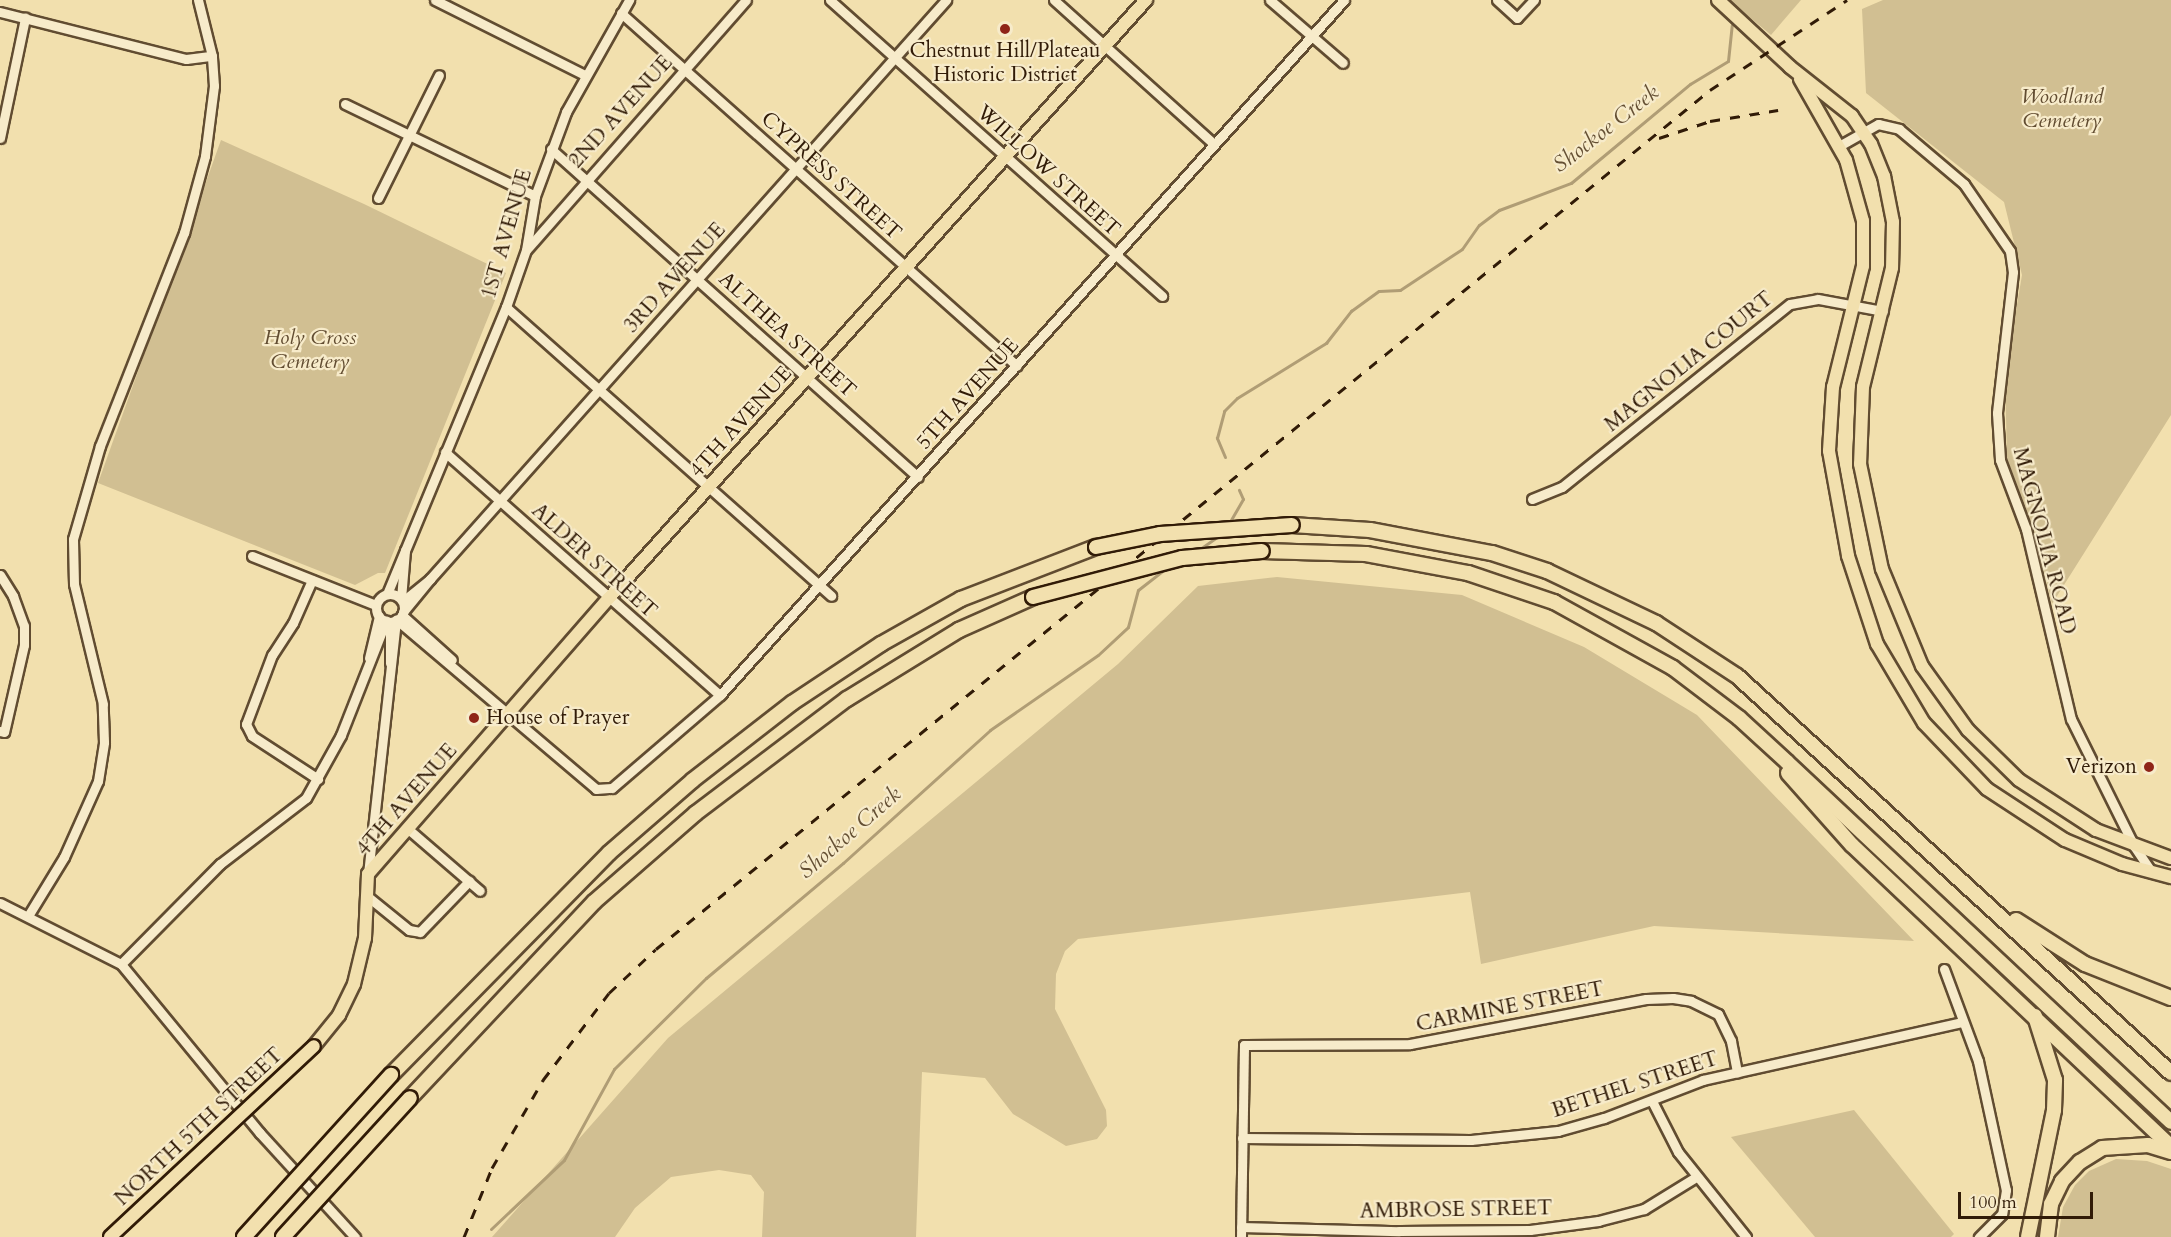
<!DOCTYPE html>
<style>
body{margin:0}
#map{position:relative;width:2171px;height:1237px;overflow:hidden;background:#f2e0ae;font-family:Cardo,serif}
div>[style]{position:absolute}
[style*='--x']{left:calc(var(--x)*1px);top:calc(var(--y)*1px);width:calc(var(--w)*1px);rotate:calc(var(--a)*1deg)}
.green>*{inset:0;background:#d1bf92}
.stream>*{height:3px;margin:-1.5px;padding:0 1.5px;transform-origin:1.5px;border-radius:1.5px;background:#b09d75}
.roads{filter:drop-shadow(2px 0 #614c31) drop-shadow(-2px 0 #614c31) drop-shadow(0 2px #614c31) drop-shadow(0 -2px #614c31)}
.minor>*{height:9px;margin:-4.5px;padding:0 4.5px;transform-origin:4.5px;border-radius:4.5px;background:#f7ebca}
.minor>.ring{margin:-4.5px;padding:0;box-sizing:content-box;background:none;border:9px solid #f7ebca;border-radius:50%}
.major>*{height:12px;margin:-6px;padding:0 6px;transform-origin:6px;border-radius:6px;background:#f2e0ae}
.highway>*{height:14px;margin:-7px;padding:0 7px;transform-origin:7px;border-radius:7px;background:#f2e0ae}
.rail>*{height:3px;margin-top:-1.5px;transform-origin:0;background:repeating-linear-gradient(90deg,#311b07 0 10px,transparent 0 20px)}
.bridges{filter:drop-shadow(2px 0 #311b07) drop-shadow(-2px 0 #311b07) drop-shadow(0 2px #311b07) drop-shadow(0 -2px #311b07)}
.major-bridge>*{height:12px;margin:-6px;padding:0 6px;transform-origin:6px;border-radius:6px;background:#f2e0ae}
.highway-bridge>*{height:14px;margin:-7px;padding:0 7px;transform-origin:7px;border-radius:7px;background:#f2e0ae}
.dots>*{width:16px;height:16px;translate:-50% -50%;box-sizing:border-box;border:3px solid #f7ebca;border-radius:50%}
span{translate:-50% -50%;white-space:nowrap;text-align:center;line-height:1.15;-webkit-text-stroke:4.5px #f7ebca;paint-order:stroke}
.poi-label{font-size:21px;color:#311b07}
.left{translate:0 -50%;text-align:left}
.right{translate:-100% -50%;text-align:right}
.park-label{font-size:21px;color:#614c31;font-style:italic}
.street-label{font-size:21px;color:#311b07}
.water-label{font-size:22px;color:#644f33;font-style:italic}
.scale{position:absolute;left:1958px;top:1192px;width:135px;height:27px;box-sizing:border-box;border:3px solid #311b07;border-top:0;padding-left:8px;font-size:18px;line-height:21px;white-space:nowrap;color:#311b07;-webkit-text-stroke:4px #f7ebca;paint-order:stroke}
</style>
<div id="map">
<div class="green">
<i style="clip-path:polygon(1729px 0,1801px 0,1771px 35px)"></i>
<i style="clip-path:polygon(1883px 0,2171px 0,2171px 415px,2052px 604px,2033px 526px,2007px 459px,2005px 376px,2022px 275px,2004px 202px,1866px 93px,1862px 9px)"></i>
<i style="clip-path:polygon(221px 140px,364px 204px,506px 273px,385px 573px,378px 573px,355px 585px,98px 483px)"></i>
<i style="clip-path:polygon(1277px 577px,1462px 595px,1584px 647px,1697px 715px,1914px 941px,1654px 926px,1481px 964px,1470px 892px,1078px 939px,1065px 951px,1056px 974px,1055px 1009px,1106px 1110px,1107px 1126px,1097px 1139px,1066px 1146px,1013px 1114px,985px 1078px,922px 1072px,916px 1237px,762px 1237px,764px 1192px,751px 1175px,719px 1170px,671px 1177px,635px 1208px,615px 1237px,492px 1237px,668px 1038px,1118px 664px,1198px 586px)"></i>
<i style="clip-path:polygon(1854px 1110px,1954px 1234px,1951px 1237px,1815px 1237px,1731px 1137px)"></i>
<i style="clip-path:polygon(2116px 1159px,2147px 1161px,2171px 1169px,2171px 1237px,2058px 1237px,2063px 1207px,2075px 1185px,2089px 1171px)"></i>
</div>
<div class="stream">
<i style="--x:1225;--y:457;--w:21;--a:-113"></i>
<i style="--x:1217;--y:438;--w:28;--a:-75"></i>
<i style="--x:1224;--y:411;--w:18;--a:-45"></i>
<i style="--x:1237;--y:398;--w:105;--a:-31.7"></i>
<i style="--x:1326;--y:343;--w:41;--a:-52"></i>
<i style="--x:1351;--y:311;--w:34;--a:-36"></i>
<i style="--x:1379;--y:291;--w:21;--a:-3"></i>
<i style="--x:1400;--y:290;--w:74;--a:-33.5"></i>
<i style="--x:1462;--y:249;--w:29;--a:-55"></i>
<i style="--x:1479;--y:225;--w:25;--a:-37"></i>
<i style="--x:1499;--y:210;--w:77;--a:-20.6"></i>
<i style="--x:1571;--y:183;--w:155;--a:-39.8"></i>
<i style="--x:1690;--y:84;--w:44;--a:-31.2"></i>
<i style="--x:1728;--y:61;--w:36;--a:-84"></i>
<i style="--x:1228;--y:525;--w:30;--a:-60"></i>
<i style="--x:1243;--y:499;--w:10;--a:-114"></i>
<i style="--x:1197;--y:551;--w:32;--a:-35"></i>
<i style="--x:491;--y:1229;--w:100;--a:-43.4"></i>
<i style="--x:564;--y:1160;--w:104;--a:-61.2"></i>
<i style="--x:614;--y:1069;--w:129;--a:-44.7"></i>
<i style="--x:706;--y:978;--w:179;--a:-40"></i>
<i style="--x:843;--y:863;--w:198;--a:-42.1"></i>
<i style="--x:990;--y:730;--w:131;--a:-34.8"></i>
<i style="--x:1098;--y:655;--w:41;--a:-43"></i>
<i style="--x:1128;--y:627;--w:38;--a:-75"></i>
<i style="--x:1138;--y:590;--w:34;--a:-38"></i>
</div>
<div class="roads">
<div class="minor">
<i style="--x:435;--y:0;--w:168;--a:26.6"></i>
<i style="--x:830;--y:0;--w:445;--a:41.7"></i>
<i style="--x:1054;--y:0;--w:215;--a:42"></i>
<i style="--x:1270;--y:0;--w:96;--a:40.8"></i>
<i style="--x:1497;--y:0;--w:27;--a:42"></i>
<i style="--x:1517;--y:18;--w:25;--a:-47"></i>
<i style="--x:0;--y:12;--w:192;--a:14.2"></i>
<i style="--x:186;--y:59;--w:26;--a:-7"></i>
<i style="--x:621;--y:13;--w:530;--a:41.71"></i>
<i style="--x:345;--y:104;--w:211;--a:25.8"></i>
<i style="--x:0;--y:138;--w:123;--a:-78.2"></i>
<i style="--x:1839;--y:146;--w:45;--a:-29.4"></i>
<i style="--x:1878;--y:124;--w:22;--a:13"></i>
<i style="--x:1899;--y:129;--w:85;--a:40.2"></i>
<i style="--x:1964;--y:184;--w:81;--a:55.5"></i>
<i style="--x:2010;--y:251;--w:21;--a:82"></i>
<i style="--x:2013;--y:272;--w:142;--a:96.5"></i>
<i style="--x:1997;--y:413;--w:47;--a:86.3"></i>
<i style="--x:2000;--y:460;--w:74;--a:69.4"></i>
<i style="--x:2026;--y:529;--w:195;--a:76.7"></i>
<i style="--x:2071;--y:719;--w:142;--a:63.6"></i>
<i style="--x:2134;--y:846;--w:32;--a:56"></i>
<i style="--x:551;--y:149;--w:492;--a:41.8"></i>
<i style="--x:378;--y:198;--w:137;--a:-63.6"></i>
<i style="--x:528;--y:248;--w:330;--a:-48.7"></i>
<i style="--x:506;--y:307;--w:435;--a:41.6"></i>
<i style="--x:445;--y:452;--w:367;--a:41.5"></i>
<i style="--x:1532;--y:499;--w:32;--a:-22"></i>
<i style="--x:1562;--y:487;--w:292;--a:-38.8"></i>
<i style="--x:1790;--y:304;--w:28;--a:-10"></i>
<i style="--x:1818;--y:299;--w:66;--a:10.5"></i>
<i style="--x:252;--y:556;--w:133;--a:21.6"></i>
<i style="--x:0;--y:575;--w:25;--a:58"></i>
<i style="--x:13;--y:596;--w:32;--a:70"></i>
<i style="--x:24;--y:626;--w:19;--a:90"></i>
<i style="--x:24;--y:645;--w:89;--a:102.9"></i>
<i style="--x:4;--y:732;--w:4;--a:-166"></i>
<i style="--x:312;--y:580;--w:47;--a:113.8"></i>
<i style="--x:293;--y:623;--w:38;--a:123"></i>
<i style="--x:272;--y:655;--w:74;--a:110.6"></i>
<i style="--x:246;--y:724;--w:13;--a:63"></i>
<i style="--x:252;--y:736;--w:79;--a:33.1"></i>
<i class="ring" style="left:376px;top:594px;width:19px;height:19px"></i>
<i style="--x:387;--y:594;--w:311;--a:-67.5"></i>
<i style="--x:506;--y:307;--w:60;--a:-70.7"></i>
<i style="--x:526;--y:250;--w:55;--a:-80.5"></i>
<i style="--x:535;--y:196;--w:90;--a:-69.7"></i>
<i style="--x:566;--y:112;--w:129;--a:-60.6"></i>
<i style="--x:401;--y:599;--w:49;--a:-85.3"></i>
<i style="--x:403;--y:601;--w:35;--a:-39"></i>
<i style="--x:430;--y:579;--w:776;--a:-48.29"></i>
<i style="--x:403;--y:612;--w:43;--a:-50.7"></i>
<i style="--x:402;--y:615;--w:67;--a:42"></i>
<i style="--x:397;--y:620;--w:261;--a:40.3"></i>
<i style="--x:596;--y:789;--w:16;--a:-4"></i>
<i style="--x:612;--y:788;--w:143;--a:-40.7"></i>
<i style="--x:720;--y:695;--w:934;--a:-48.08"></i>
<i style="--x:369;--y:658;--w:43;--a:-76.6"></i>
<i style="--x:390;--y:663;--w:41;--a:-90"></i>
<i style="--x:407;--y:828;--w:96;--a:40.8"></i>
<i style="--x:368;--y:874;--w:256;--a:-83.7"></i>
<i style="--x:367;--y:896;--w:54;--a:39"></i>
<i style="--x:409;--y:930;--w:11;--a:10"></i>
<i style="--x:420;--y:932;--w:71;--a:-46.1"></i>
<i style="--x:0;--y:903;--w:136;--a:26.8"></i>
<i style="--x:121;--y:964;--w:219;--a:50.6"></i>
<i style="--x:260;--y:1133;--w:141;--a:47.6"></i>
<i style="--x:28;--y:916;--w:69;--a:-58.6"></i>
<i style="--x:64;--y:857;--w:83;--a:-65.9"></i>
<i style="--x:98;--y:781;--w:39;--a:-81"></i>
<i style="--x:104;--y:742;--w:38;--a:-92"></i>
<i style="--x:103;--y:704;--w:123;--a:-103.6"></i>
<i style="--x:74;--y:584;--w:45;--a:-91.3"></i>
<i style="--x:73;--y:539;--w:97;--a:-73.8"></i>
<i style="--x:100;--y:446;--w:229;--a:-68.5"></i>
<i style="--x:184;--y:233;--w:80;--a:-74.7"></i>
<i style="--x:205;--y:156;--w:71;--a:-82.7"></i>
<i style="--x:214;--y:86;--w:30;--a:-94"></i>
<i style="--x:212;--y:56;--w:58;--a:-104"></i>
<i style="--x:121;--y:964;--w:141;--a:-45.3"></i>
<i style="--x:220;--y:864;--w:108;--a:-37.5"></i>
<i style="--x:306;--y:798;--w:72;--a:-60.9"></i>
<i style="--x:341;--y:735;--w:123;--a:-68.5"></i>
<i style="--x:1944;--y:969;--w:98;--a:69.7"></i>
<i style="--x:1978;--y:1061;--w:132;--a:77.8"></i>
<i style="--x:2006;--y:1190;--w:24;--a:99"></i>
<i style="--x:2002;--y:1214;--w:33;--a:135"></i>
<i style="--x:1652;--y:1101;--w:57;--a:63"></i>
<i style="--x:1678;--y:1152;--w:109;--a:51.3"></i>
<i style="--x:1242;--y:1138;--w:229;--a:0.5"></i>
<i style="--x:1471;--y:1140;--w:87;--a:-5.9"></i>
<i style="--x:1558;--y:1131;--w:48;--a:-15.8"></i>
<i style="--x:1604;--y:1118;--w:106;--a:-21"></i>
<i style="--x:1703;--y:1080;--w:265;--a:-12.6"></i>
<i style="--x:1241;--y:1227;--w:158;--a:1.5"></i>
<i style="--x:1399;--y:1231;--w:131;--a:-0.4"></i>
<i style="--x:1530;--y:1230;--w:69;--a:-7.5"></i>
<i style="--x:1598;--y:1221;--w:48;--a:-14.6"></i>
<i style="--x:1644;--y:1209;--w:61;--a:-31.6"></i>
<i style="--x:1241;--y:1237;--w:192;--a:-89.1"></i>
<i style="--x:1244;--y:1045;--w:166;--a:-0.3"></i>
<i style="--x:1410;--y:1044;--w:240;--a:-10.8"></i>
<i style="--x:1646;--y:999;--w:27;--a:-2"></i>
<i style="--x:1673;--y:998;--w:18;--a:9"></i>
<i style="--x:1691;--y:1001;--w:30;--a:26"></i>
<i style="--x:1718;--y:1014;--w:30;--a:64"></i>
<i style="--x:1731;--y:1041;--w:32;--a:79"></i>
</div>
<div class="major">
<i style="--x:1718;--y:0;--w:98;--a:42.9"></i>
<i style="--x:1790;--y:67;--w:79;--a:38.3"></i>
<i style="--x:1852;--y:116;--w:34;--a:56"></i>
<i style="--x:1871;--y:144;--w:35;--a:68"></i>
<i style="--x:1884;--y:176;--w:47;--a:78.9"></i>
<i style="--x:1893;--y:222;--w:46;--a:91.2"></i>
<i style="--x:1892;--y:268;--w:122;--a:103.7"></i>
<i style="--x:1863;--y:387;--w:77;--a:92.2"></i>
<i style="--x:1860;--y:464;--w:107;--a:78.2"></i>
<i style="--x:1882;--y:569;--w:105;--a:67.6"></i>
<i style="--x:1922;--y:666;--w:79;--a:54.3"></i>
<i style="--x:1968;--y:730;--w:71;--a:44.4"></i>
<i style="--x:2019;--y:780;--w:92;--a:33"></i>
<i style="--x:2096;--y:830;--w:80;--a:20.5"></i>
<i style="--x:1800;--y:79;--w:93;--a:60.4"></i>
<i style="--x:1846;--y:160;--w:63;--a:74.4"></i>
<i style="--x:1863;--y:221;--w:45;--a:90"></i>
<i style="--x:1863;--y:266;--w:125;--a:103.9"></i>
<i style="--x:1833;--y:387;--w:64;--a:93.6"></i>
<i style="--x:1829;--y:451;--w:107;--a:79.7"></i>
<i style="--x:1848;--y:556;--w:93;--a:71.8"></i>
<i style="--x:1877;--y:644;--w:92;--a:59.3"></i>
<i style="--x:1924;--y:723;--w:91;--a:46.3"></i>
<i style="--x:1987;--y:789;--w:93;--a:33.2"></i>
<i style="--x:2065;--y:840;--w:62;--a:22.8"></i>
<i style="--x:2122;--y:864;--w:51;--a:14.9"></i>
<i style="--x:314;--y:1046;--w:40;--a:-51"></i>
<i style="--x:339;--y:1015;--w:34;--a:-64"></i>
<i style="--x:354;--y:984;--w:47;--a:-76.6"></i>
<i style="--x:365;--y:938;--w:64;--a:-87.3"></i>
<i style="--x:368;--y:874;--w:366;--a:-48.9"></i>
<i style="--x:609;--y:598;--w:804;--a:-48.08"></i>
</div>
<div class="highway">
<i style="--x:1292;--y:525;--w:78;--a:3.7"></i>
<i style="--x:1370;--y:530;--w:124;--a:10.7"></i>
<i style="--x:1492;--y:553;--w:58;--a:18.1"></i>
<i style="--x:1547;--y:571;--w:121;--a:25.5"></i>
<i style="--x:1656;--y:623;--w:97;--a:33.2"></i>
<i style="--x:1737;--y:676;--w:588;--a:42.45"></i>
<i style="--x:1262;--y:551;--w:104;--a:1.7"></i>
<i style="--x:1366;--y:554;--w:104;--a:10.6"></i>
<i style="--x:1468;--y:573;--w:91;--a:18.6"></i>
<i style="--x:1554;--y:602;--w:136;--a:29"></i>
<i style="--x:1673;--y:668;--w:83;--a:37.1"></i>
<i style="--x:1739;--y:718;--w:65;--a:42.5"></i>
<i style="--x:1787;--y:762;--w:526;--a:43.15"></i>
<i style="--x:1788;--y:773;--w:96;--a:48.4"></i>
<i style="--x:1852;--y:845;--w:439;--a:43.4"></i>
<i style="--x:2016;--y:920;--w:82;--a:32.5"></i>
<i style="--x:2085;--y:964;--w:92;--a:21.6"></i>
<i style="--x:391;--y:1075;--w:311;--a:-45.5"></i>
<i style="--x:609;--y:853;--w:111;--a:-41"></i>
<i style="--x:693;--y:780;--w:125;--a:-37.9"></i>
<i style="--x:792;--y:703;--w:107;--a:-33.5"></i>
<i style="--x:881;--y:644;--w:92;--a:-29.4"></i>
<i style="--x:961;--y:599;--w:145;--a:-21.1"></i>
<i style="--x:410;--y:1098;--w:269;--a:-46.8"></i>
<i style="--x:594;--y:902;--w:135;--a:-41.1"></i>
<i style="--x:696;--y:813;--w:189;--a:-37.1"></i>
<i style="--x:847;--y:699;--w:132;--a:-31.6"></i>
<i style="--x:959;--y:630;--w:81;--a:-24"></i>
<i style="--x:2028;--y:1237;--w:130;--a:-78.4"></i>
<i style="--x:2054;--y:1110;--w:30;--a:-88"></i>
<i style="--x:2055;--y:1080;--w:67;--a:-107.4"></i>
<i style="--x:2047;--y:1237;--w:33;--a:-83"></i>
<i style="--x:2051;--y:1204;--w:25;--a:-64"></i>
<i style="--x:2062;--y:1181;--w:26;--a:-47"></i>
<i style="--x:2080;--y:1162;--w:26;--a:-32"></i>
<i style="--x:2102;--y:1148;--w:46;--a:-3.7"></i>
<i style="--x:2148;--y:1145;--w:24;--a:17"></i>
</div>
</div>
<div class="rail">
<i style="--x:1659;--y:138;--w:54;--a:-18.4"></i>
<i style="--x:1710;--y:121;--w:69;--a:-9.2"></i>
<i style="--x:464;--y:1237;--w:74;--a:-67.9"></i>
<i style="--x:492;--y:1168;--w:102;--a:-59.9"></i>
<i style="--x:543;--y:1080;--w:109;--a:-52.8"></i>
<i style="--x:609;--y:993;--w:64;--a:-43.1"></i>
<i style="--x:656;--y:949;--w:1360;--a:-39.18"></i>
<i style="--x:1710;--y:90;--w:164;--a:-33.3"></i>
</div>
<div class="bridges">
<div class="major-bridge">
<i style="--x:110;--y:1237;--w:279;--a:-43.1"></i>
</div>
<div class="highway-bridge">
<i style="--x:1096;--y:547;--w:65;--a:-11.5"></i>
<i style="--x:1160;--y:534;--w:132;--a:-3.9"></i>
<i style="--x:1033;--y:597;--w:154;--a:-14.7"></i>
<i style="--x:1182;--y:558;--w:80;--a:-5"></i>
<i style="--x:244;--y:1237;--w:219;--a:-47.8"></i>
<i style="--x:283;--y:1237;--w:188;--a:-47.6"></i>
</div>
</div>
<div class="dots">
<i style="left:1005px;top:29px;background:#8f2418"></i>
<i style="left:474px;top:718px;background:#8f2418"></i>
<i style="left:2149px;top:767px;background:#8f2418"></i>
</div>
<div class="poi-label">
<span style="left:1005px;top:63px">Chestnut Hill/Plateau<br>Historic District</span>
<span class="left" style="left:486px;top:718px">House of Prayer</span>
<span class="right" style="left:2137px;top:767px">Verizon</span>
</div>
<div class="park-label">
<span style="left:2062px;top:109px">Woodland<br>Cemetery</span>
<span style="left:310px;top:350px">Holy Cross<br>Cemetery</span>
</div>
<div class="street-label">
<span style="left:621px;top:112px;rotate:-48deg">2ND AVENUE</span>
<span style="left:1048px;top:171px;rotate:42deg">WILLOW STREET</span>
<span style="left:831px;top:176px;rotate:42deg">CYPRESS STREET</span>
<span style="left:507px;top:234px;rotate:-74deg">1ST AVENUE</span>
<span style="left:675px;top:278px;rotate:-48deg">3RD AVENUE</span>
<span style="left:787px;top:335px;rotate:42deg">ALTHEA STREET</span>
<span style="left:1689px;top:362px;rotate:-39deg">MAGNOLIA COURT</span>
<span style="left:968px;top:394px;rotate:-48deg">5TH AVENUE</span>
<span style="left:741px;top:422px;rotate:-48deg">4TH AVENUE</span>
<span style="left:2044px;top:541px;rotate:75deg">MAGNOLIA ROAD</span>
<span style="left:594px;top:561px;rotate:42deg">ALDER STREET</span>
<span style="left:407px;top:800px;rotate:-49deg">4TH AVENUE</span>
<span style="left:1510px;top:1007px;rotate:-11deg">CARMINE STREET</span>
<span style="left:1635px;top:1085px;rotate:-18deg">BETHEL STREET</span>
<span style="left:199px;top:1127px;rotate:-43deg">NORTH 5TH STREET</span>
<span style="left:1456px;top:1210px;rotate:-1deg">AMBROSE STREET</span>
</div>
<div class="water-label">
<span style="left:1606px;top:129px;rotate:-38deg">Shockoe Creek</span>
<span style="left:850px;top:833px;rotate:-41deg">Shockoe Creek</span>
</div>
<div class="scale">100 m</div>
</div>
